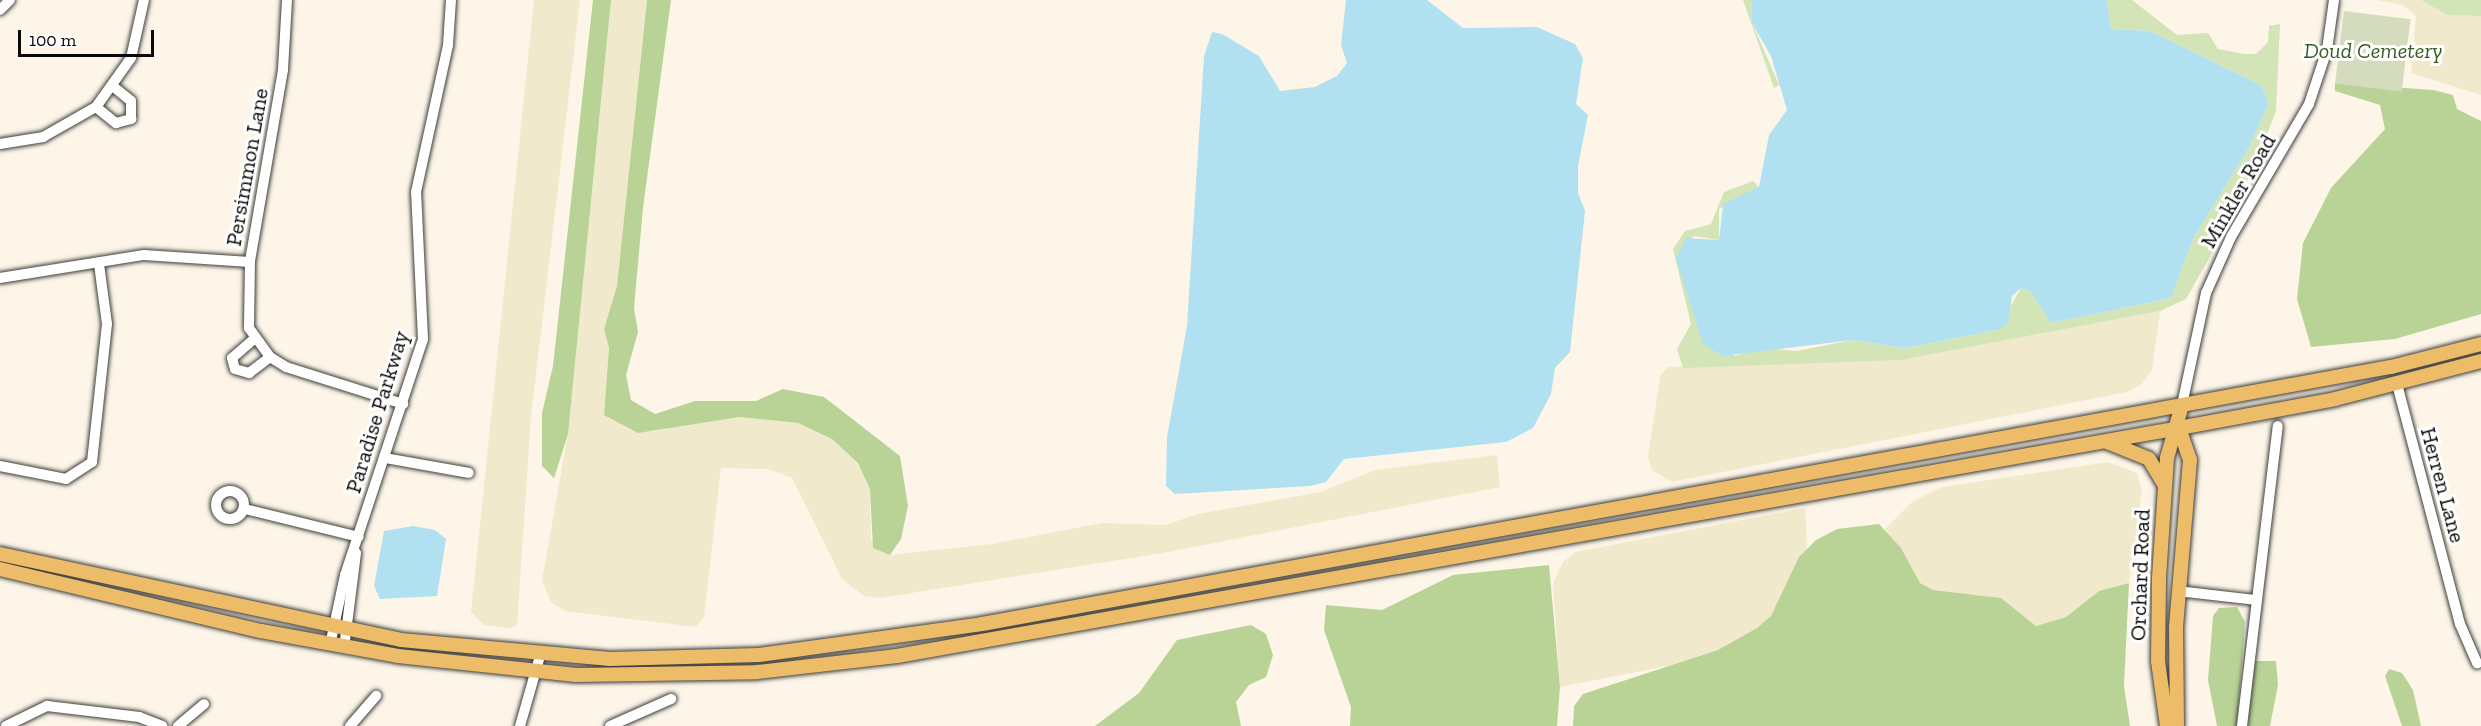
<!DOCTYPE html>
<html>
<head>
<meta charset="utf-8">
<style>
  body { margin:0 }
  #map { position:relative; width:2481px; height:726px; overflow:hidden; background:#fdf6e8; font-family:"Zilla Slab",serif }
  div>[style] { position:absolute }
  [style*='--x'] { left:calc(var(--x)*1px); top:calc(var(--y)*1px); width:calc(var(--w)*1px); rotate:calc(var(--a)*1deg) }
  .farmland>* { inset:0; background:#f0e9cb }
  .green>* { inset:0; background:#d3e4b6 }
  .forest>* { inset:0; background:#b9d396 }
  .cemetery>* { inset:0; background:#d5dcbd; transform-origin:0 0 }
  .water>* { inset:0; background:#b1e0f0 }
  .roads { filter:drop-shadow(0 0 2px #3d3d3d) drop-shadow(0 0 2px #3d3d3d) }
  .minor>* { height:10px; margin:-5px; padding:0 5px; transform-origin:5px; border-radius:5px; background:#fff }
  .minor>.ring { margin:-5px; padding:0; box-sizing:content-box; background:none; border:10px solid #fff; border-radius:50% }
  .major>* { height:14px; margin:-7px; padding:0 7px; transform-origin:7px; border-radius:7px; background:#edbc68 }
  span { translate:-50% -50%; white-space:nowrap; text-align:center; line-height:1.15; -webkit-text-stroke:6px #fff; paint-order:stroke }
  .park-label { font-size:22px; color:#345b21; font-style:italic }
  .street-label { font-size:22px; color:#0a0a0a }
  .scale { position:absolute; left:18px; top:30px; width:136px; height:27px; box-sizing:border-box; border:3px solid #0a0a0a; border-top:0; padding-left:8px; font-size:18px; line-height:21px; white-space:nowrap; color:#0a0a0a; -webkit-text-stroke:4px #fff; paint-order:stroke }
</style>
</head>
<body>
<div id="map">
  <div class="farmland">
    <i style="clip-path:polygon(534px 0,580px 0,531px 417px,517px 625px,511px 628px,484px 625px,471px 612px)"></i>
    <i style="clip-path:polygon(611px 0,647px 0,617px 286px,604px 329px,609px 348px,604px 415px,653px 432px,681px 423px,739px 417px,798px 423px,832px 439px,858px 463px,870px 489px,871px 540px,890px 555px,992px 544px,1102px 523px,1165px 525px,1198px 514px,1321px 492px,1375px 470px,1497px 455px,1500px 487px,1163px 553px,880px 598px,864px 596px,842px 579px,792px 478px,768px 469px,721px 468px,704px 617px,696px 627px,565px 611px,551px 602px,542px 580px,568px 434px)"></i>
    <i style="clip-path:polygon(2377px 0,2421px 0,2447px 15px,2481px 16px,2481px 95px,2411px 73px,2416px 16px,2403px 5px)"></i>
    <i style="clip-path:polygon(2160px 311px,2152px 370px,2142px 384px,2127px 392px,1672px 482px,1652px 470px,1648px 457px,1660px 376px,1668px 367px,1901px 360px)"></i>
    <i style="clip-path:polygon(2108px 462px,2137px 473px,2142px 491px,2129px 583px,2099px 591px,2066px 617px,2036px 626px,2001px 598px,1933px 590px,1920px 583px,1885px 529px,1912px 502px,1942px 487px)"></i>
    <i style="clip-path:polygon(1805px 508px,1807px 548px,1771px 616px,1757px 628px,1718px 650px,1672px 665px,1560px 687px,1553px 584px,1563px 562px,1575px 552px)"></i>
  </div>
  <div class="green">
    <i style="clip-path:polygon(1743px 0,1751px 0,1752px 23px,1779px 85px,1774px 88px)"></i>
    <i style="clip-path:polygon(2107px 0,2132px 0,2177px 35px,2208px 33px,2218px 49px,2244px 54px,2256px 54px,2268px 42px,2269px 26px,2280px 24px,2276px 111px,2237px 209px,2186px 299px,2160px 311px,1901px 360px,1683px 368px,1677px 349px,1691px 324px,1673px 249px,1685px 231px,1711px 224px,1724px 192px,1753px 181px,1759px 187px,1719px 209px,1719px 240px,1693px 236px,1682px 274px,1700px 333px,1735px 356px,1761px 348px,1797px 351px,1852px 340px,1905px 348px,1997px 330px,2021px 288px,2031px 292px,2051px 323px,2171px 298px,2193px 239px,2248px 149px,2269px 103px,2261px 85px,2150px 31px,2111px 29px)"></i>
    <i style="clip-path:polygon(2421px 0,2481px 0,2481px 16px,2447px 15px)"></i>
  </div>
  <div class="forest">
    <i style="clip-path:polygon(593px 0,611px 0,568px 434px,554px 478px,542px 466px,542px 413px,553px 366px)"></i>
    <i style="clip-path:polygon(647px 0,671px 0,643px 208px,634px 308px,638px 332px,626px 375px,631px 400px,655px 414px,695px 401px,756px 401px,783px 389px,824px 397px,900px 456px,908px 506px,901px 539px,890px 555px,873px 548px,870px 489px,858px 463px,832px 439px,798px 423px,739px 417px,638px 433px,604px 415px,609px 348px,604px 329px,617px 286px)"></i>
    <i style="clip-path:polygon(2335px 83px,2433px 90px,2453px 95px,2457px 109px,2481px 121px,2481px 314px,2395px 339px,2311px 347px,2297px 299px,2303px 243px,2331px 188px,2385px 129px,2380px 105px,2335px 91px)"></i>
    <i style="clip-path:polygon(1879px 524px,1901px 548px,1920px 583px,1933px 590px,2001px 598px,2036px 626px,2066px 617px,2099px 591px,2129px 583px,2124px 686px,2130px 726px,1573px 726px,1574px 706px,1583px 694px,1718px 650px,1757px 628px,1771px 616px,1799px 557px,1816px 540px,1837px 529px)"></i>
    <i style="clip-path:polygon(1549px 565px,1560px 687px,1557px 726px,1350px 726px,1351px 707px,1324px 630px,1326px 605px,1382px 610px,1453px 575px)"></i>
    <i style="clip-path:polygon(2237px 607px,2245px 622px,2237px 726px,2217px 726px,2208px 680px,2213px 616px,2219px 608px)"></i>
    <i style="clip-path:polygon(1251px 625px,1266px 634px,1273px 655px,1266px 677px,1249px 685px,1236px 702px,1241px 726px,1095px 726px,1139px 693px,1177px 640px)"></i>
    <i style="clip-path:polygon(2254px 661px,2276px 661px,2278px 685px,2270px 726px,2248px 726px)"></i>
    <i style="clip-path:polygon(2389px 669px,2402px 673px,2413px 690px,2421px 726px,2402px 726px,2385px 676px)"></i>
  </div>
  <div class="cemetery">
    <i style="left:2344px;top:11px;width:67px;height:73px;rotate:7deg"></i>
  </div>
  <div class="water">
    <i style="clip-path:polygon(1346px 0,1427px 0,1463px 28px,1537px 27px,1575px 44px,1583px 58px,1576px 104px,1588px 115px,1578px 166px,1578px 193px,1585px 211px,1570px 352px,1555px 368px,1551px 394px,1533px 428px,1506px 442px,1344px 459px,1326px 482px,1310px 486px,1175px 494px,1166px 486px,1167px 437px,1187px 326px,1204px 56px,1212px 32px,1222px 34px,1259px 56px,1280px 91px,1315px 87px,1337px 76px,1347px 63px,1341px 45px)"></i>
    <i style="clip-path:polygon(1751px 0,2107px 0,2111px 29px,2150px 31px,2261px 85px,2269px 103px,2248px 149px,2193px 239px,2171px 298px,2051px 323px,2031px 292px,2021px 288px,2012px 296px,2008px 323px,1997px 330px,1905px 348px,1852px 340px,1723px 356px,1703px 344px,1676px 259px,1686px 238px,1719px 240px,1723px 204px,1759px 187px,1769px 135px,1787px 110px,1771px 56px,1752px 23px)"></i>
    <i style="clip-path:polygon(413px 526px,435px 530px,446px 539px,437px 596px,380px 599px,374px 586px,384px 531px)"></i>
  </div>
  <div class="roads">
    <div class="minor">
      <i style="--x:287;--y:0;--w:70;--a:93.3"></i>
      <i style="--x:283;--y:70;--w:195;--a:99.8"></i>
      <i style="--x:250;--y:262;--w:66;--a:90.9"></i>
      <i style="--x:249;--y:328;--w:36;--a:54"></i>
      <i style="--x:270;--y:357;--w:19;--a:32"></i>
      <i style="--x:286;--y:367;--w:123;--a:17.5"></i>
      <i style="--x:0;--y:10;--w:14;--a:-45"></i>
      <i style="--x:96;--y:107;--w:26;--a:39"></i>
      <i style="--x:116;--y:123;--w:16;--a:-15"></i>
      <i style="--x:131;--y:119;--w:18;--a:-90"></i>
      <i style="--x:131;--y:101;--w:22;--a:-141"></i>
      <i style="--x:0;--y:144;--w:44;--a:-9.2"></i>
      <i style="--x:43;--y:137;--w:61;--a:-29.5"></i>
      <i style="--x:96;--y:107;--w:60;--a:-54.5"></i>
      <i style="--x:131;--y:58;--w:59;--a:-77.4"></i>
      <i style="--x:0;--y:278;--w:146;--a:-9.1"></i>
      <i style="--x:144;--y:255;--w:106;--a:3.8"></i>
      <i style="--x:254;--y:339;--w:29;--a:139"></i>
      <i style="--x:232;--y:358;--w:11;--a:75"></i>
      <i style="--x:235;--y:369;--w:15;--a:16"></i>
      <i style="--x:249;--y:373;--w:26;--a:-37"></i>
      <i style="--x:2397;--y:384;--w:248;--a:75.3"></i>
      <i style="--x:2460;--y:624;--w:43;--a:66.4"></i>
      <i style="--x:2182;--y:405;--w:115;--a:-77.9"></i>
      <i style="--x:2206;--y:293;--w:61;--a:-65.9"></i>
      <i style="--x:2231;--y:237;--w:154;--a:-59.6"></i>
      <i style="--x:2309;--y:104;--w:57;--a:-71.6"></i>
      <i style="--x:2327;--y:50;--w:50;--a:-82"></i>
      <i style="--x:385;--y:458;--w:85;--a:10.1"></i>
      <i style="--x:0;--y:466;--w:67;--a:11.1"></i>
      <i style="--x:66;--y:479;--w:31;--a:-33"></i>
      <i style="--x:92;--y:462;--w:139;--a:-83.8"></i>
      <i style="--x:107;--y:324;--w:61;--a:-97.6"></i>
      <i class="ring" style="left:216px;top:491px;width:18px;height:18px"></i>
      <i style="--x:245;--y:509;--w:117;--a:13.8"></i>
      <i style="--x:2178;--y:591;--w:79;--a:6.6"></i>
      <i style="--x:330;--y:645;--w:72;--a:-77.9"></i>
      <i style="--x:345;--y:575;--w:249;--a:-71.7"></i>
      <i style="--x:423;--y:339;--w:147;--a:-92.7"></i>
      <i style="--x:416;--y:192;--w:150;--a:-77.7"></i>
      <i style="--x:448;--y:45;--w:45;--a:-86.2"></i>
      <i style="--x:344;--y:648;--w:96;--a:-82.8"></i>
      <i style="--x:6;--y:726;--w:46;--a:-26"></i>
      <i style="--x:47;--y:706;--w:93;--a:6.8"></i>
      <i style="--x:139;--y:717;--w:25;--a:21"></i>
      <i style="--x:178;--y:726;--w:34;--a:-40"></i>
      <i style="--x:350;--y:726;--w:40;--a:-49"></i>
      <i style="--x:520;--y:726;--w:73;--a:-74.1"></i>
      <i style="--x:610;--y:726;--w:67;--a:-23.9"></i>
      <i style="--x:2242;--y:726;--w:302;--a:-83.2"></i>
    </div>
    <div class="major">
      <i style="--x:2107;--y:442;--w:45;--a:22"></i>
      <i style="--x:2149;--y:459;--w:31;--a:59"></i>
      <i style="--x:0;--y:554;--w:410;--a:12.1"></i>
      <i style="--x:401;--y:640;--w:210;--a:5.2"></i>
      <i style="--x:610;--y:659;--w:149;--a:-1.5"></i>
      <i style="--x:759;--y:655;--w:225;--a:-7.9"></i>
      <i style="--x:982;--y:624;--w:1432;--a:-10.34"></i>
      <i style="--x:2391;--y:367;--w:93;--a:-14.3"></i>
      <i style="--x:0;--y:569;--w:268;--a:13.4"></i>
      <i style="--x:261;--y:631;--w:139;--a:10.3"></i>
      <i style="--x:398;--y:656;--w:179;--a:6.1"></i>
      <i style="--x:576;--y:675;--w:181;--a:-0.9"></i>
      <i style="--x:757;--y:672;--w:141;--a:-6.5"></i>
      <i style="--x:897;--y:656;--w:1302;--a:-10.08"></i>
      <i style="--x:2179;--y:428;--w:159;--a:-10.5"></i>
      <i style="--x:2335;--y:399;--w:151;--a:-14.6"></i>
      <i style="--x:2167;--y:726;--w:66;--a:-97.9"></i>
      <i style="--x:2158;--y:661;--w:83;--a:-89.3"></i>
      <i style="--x:2159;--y:578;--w:120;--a:-86.2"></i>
      <i style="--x:2167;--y:458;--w:55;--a:-74.2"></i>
      <i style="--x:2177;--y:726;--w:99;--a:-90.6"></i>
      <i style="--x:2176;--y:627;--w:168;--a:-85.2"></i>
      <i style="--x:2190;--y:460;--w:34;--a:-109"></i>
    </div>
  </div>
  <div class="park-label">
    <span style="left:2373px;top:51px">Doud Cemetery</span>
  </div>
  <div class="street-label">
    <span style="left:247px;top:167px;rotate:-80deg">Persimmon Lane</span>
    <span style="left:2238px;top:191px;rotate:-60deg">Minkler Road</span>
    <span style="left:377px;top:412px;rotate:-73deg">Paradise Parkway</span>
    <span style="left:2443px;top:485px;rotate:75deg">Herren Lane</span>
    <span style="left:2140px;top:575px;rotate:-88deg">Orchard Road</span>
  </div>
  <div class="scale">100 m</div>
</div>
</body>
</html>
